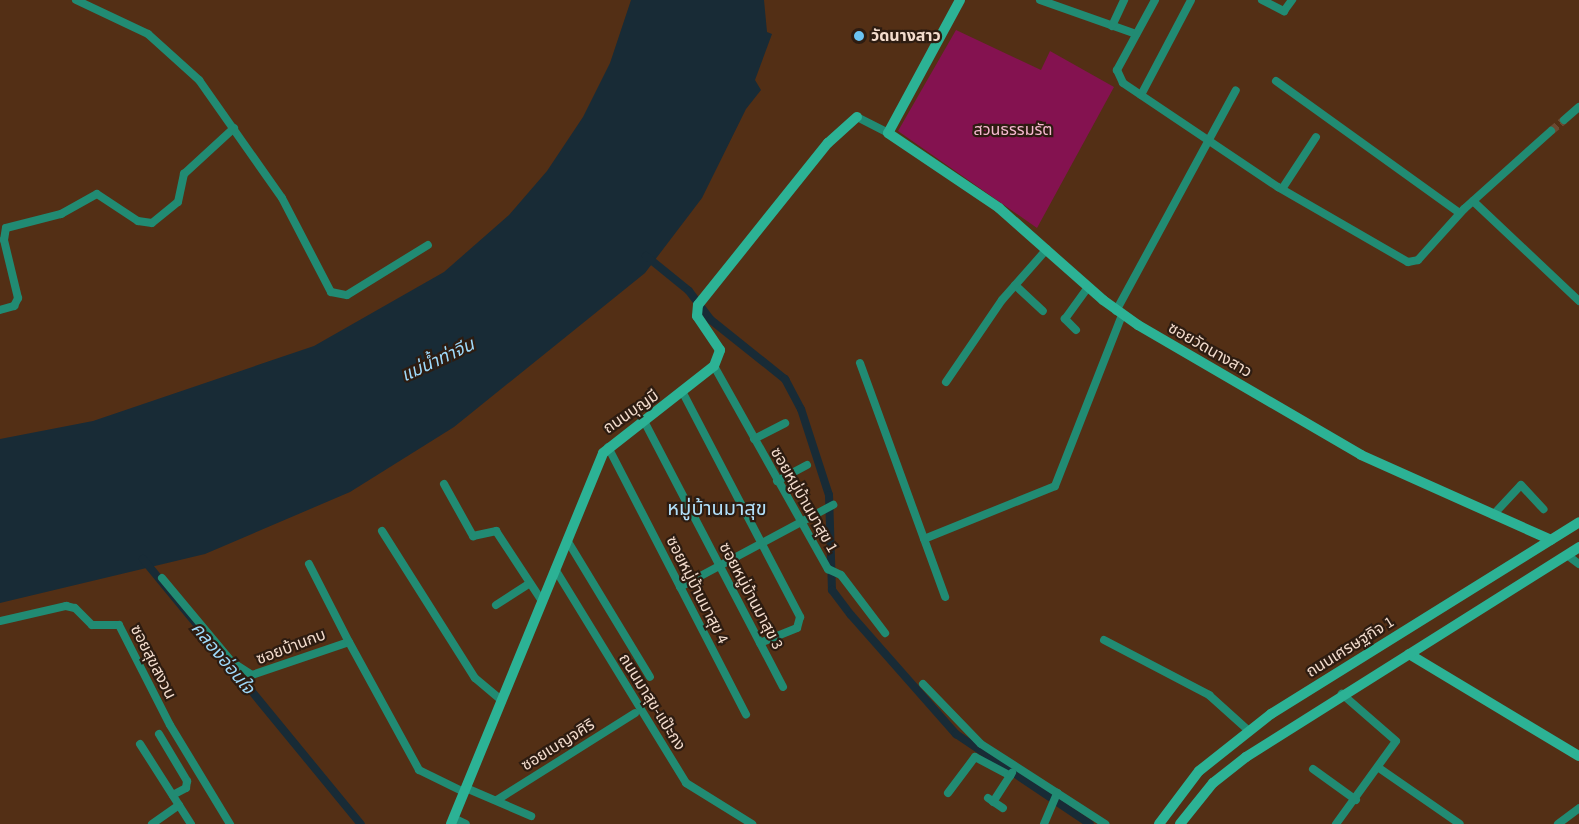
<!DOCTYPE html>
<html>
<head>
<meta charset="utf-8">
<style>
  body { margin:0 }
  #map { position:relative; width:1579px; height:824px; overflow:hidden; background:#532f15; font-family:"Source Sans 3","Noto Sans Thai",sans-serif }
  div>[style] { position:absolute }
  [style*='--x'] { left:calc(var(--x)*1px); top:calc(var(--y)*1px); width:calc(var(--w)*1px); rotate:calc(var(--a)*1deg) }
  .green>* { inset:0; background:#841250 }
  .water>* { inset:0; background:#182b36 }
  .canal>* { height:8px; margin:-4px; padding:0 4px; transform-origin:4px; border-radius:4px; background:#182b36 }
  .street-tunnel>* { height:8px; margin-top:-4px; transform-origin:0; background:repeating-linear-gradient(90deg,#6b4931 0 8px,transparent 0 12px) }
  .street>* { height:8px; margin:-4px; padding:0 4px; transform-origin:4px; border-radius:4px; background:#218b73 }
  .secondary>* { height:10px; margin:-5px; padding:0 5px; transform-origin:5px; border-radius:5px; background:#2cb295 }
  .dots>* { width:16px; height:16px; translate:-50% -50%; box-sizing:border-box; border:3px solid #2d1c11; border-radius:50% }
  span { translate:-50% -50%; white-space:nowrap; text-align:center; line-height:1.15; -webkit-text-stroke:4.5px #2d1c11; paint-order:stroke }
  .poi-label { font-size:16px; color:#f3dccd; font-weight:700 }
  .left { translate:0 -50%; text-align:left }
  .park-label { font-size:16px; color:#f6b9d0 }
  .street-label { font-size:16px; color:#f3dccd }
  .water-label { font-size:18px; color:#9ed9fa; font-style:italic }
  .quarter-label { font-size:20px; color:#b2e0fa }
</style>
</head>
<body>
<div id="map">
  <div class="green">
    <i style="clip-path:polygon(956px 30px,1041px 70px,1050px 51px,1114px 87px,1037px 228px,898px 131px)"></i>
  </div>
  <div class="water">
    <i style="clip-path:polygon(631px 0,764px 0,767px 32px,772px 34px,755px 80px,761px 90px,746px 109px,702px 198px,645px 273px,454px 427px,350px 492px,205px 554px,0 603px,0 439px,93px 421px,314px 346px,444px 272px,509px 215px,547px 171px,583px 117px,610px 63px)"></i>
  </div>
  <div class="canal">
    <i style="--x:646;--y:256;--w:55;--a:39.1"></i>
    <i style="--x:689;--y:291;--w:36;--a:53"></i>
    <i style="--x:711;--y:320;--w:95;--a:38.6"></i>
    <i style="--x:785;--y:379;--w:34;--a:62"></i>
    <i style="--x:801;--y:409;--w:90;--a:72"></i>
    <i style="--x:829;--y:495;--w:95;--a:88.2"></i>
    <i style="--x:832;--y:590;--w:31;--a:53"></i>
    <i style="--x:851;--y:615;--w:159;--a:48.6"></i>
    <i style="--x:956;--y:734;--w:161;--a:33.9"></i>
    <i style="--x:143;--y:559;--w:343;--a:50.6"></i>
  </div>
  <div class="street-tunnel">
    <i style="--x:1551;--y:131;--w:17;--a:-40"></i>
  </div>
  <div class="street">
    <i style="--x:76;--y:0;--w:80;--a:25.3"></i>
    <i style="--x:148;--y:34;--w:69;--a:42"></i>
    <i style="--x:199;--y:80;--w:144;--a:54.9"></i>
    <i style="--x:282;--y:198;--w:106;--a:62.5"></i>
    <i style="--x:331;--y:292;--w:16;--a:11"></i>
    <i style="--x:347;--y:295;--w:95;--a:-31.7"></i>
    <i style="--x:1040;--y:0;--w:102;--a:19.5"></i>
    <i style="--x:1155;--y:0;--w:80;--a:118.5"></i>
    <i style="--x:1117;--y:70;--w:14;--a:65"></i>
    <i style="--x:1123;--y:83;--w:187;--a:33.9"></i>
    <i style="--x:1278;--y:187;--w:150;--a:30"></i>
    <i style="--x:1408;--y:262;--w:10;--a:-11"></i>
    <i style="--x:1418;--y:260;--w:69;--a:-48"></i>
    <i style="--x:1464;--y:209;--w:117;--a:-41.9"></i>
    <i style="--x:1262;--y:0;--w:25;--a:27"></i>
    <i style="--x:1284;--y:11;--w:14;--a:-54"></i>
    <i style="--x:1112;--y:26;--w:29;--a:-65"></i>
    <i style="--x:1276;--y:81;--w:226;--a:35.7"></i>
    <i style="--x:1141;--y:95;--w:107;--a:-62.2"></i>
    <i style="--x:857;--y:117;--w:35;--a:27"></i>
    <i style="--x:1564;--y:120;--w:20;--a:-41"></i>
    <i style="--x:1282;--y:189;--w:62;--a:-56.8"></i>
    <i style="--x:1473;--y:201;--w:146;--a:43.3"></i>
    <i style="--x:1015;--y:285;--w:38;--a:43"></i>
    <i style="--x:0;--y:310;--w:15;--a:-16"></i>
    <i style="--x:14;--y:306;--w:9;--a:-63"></i>
    <i style="--x:18;--y:298;--w:60;--a:-103.6"></i>
    <i style="--x:4;--y:240;--w:12;--a:-81"></i>
    <i style="--x:6;--y:228;--w:57;--a:-14.3"></i>
    <i style="--x:61;--y:214;--w:41;--a:-29.1"></i>
    <i style="--x:97;--y:194;--w:49;--a:33.4"></i>
    <i style="--x:138;--y:221;--w:14;--a:8"></i>
    <i style="--x:152;--y:223;--w:33;--a:-39"></i>
    <i style="--x:178;--y:202;--w:29;--a:-78"></i>
    <i style="--x:184;--y:174;--w:68;--a:-42.6"></i>
    <i style="--x:1116;--y:311;--w:251;--a:-61.5"></i>
    <i style="--x:1076;--y:330;--w:16;--a:-135"></i>
    <i style="--x:1065;--y:319;--w:39;--a:-54"></i>
    <i style="--x:860;--y:363;--w:249;--a:70"></i>
    <i style="--x:714;--y:366;--w:233;--a:60.7"></i>
    <i style="--x:828;--y:569;--w:14;--a:25"></i>
    <i style="--x:841;--y:575;--w:73;--a:52.8"></i>
    <i style="--x:946;--y:382;--w:99;--a:-55.7"></i>
    <i style="--x:1002;--y:300;--w:68;--a:-48.6"></i>
    <i style="--x:683;--y:393;--w:253;--a:62.4"></i>
    <i style="--x:800;--y:617;--w:11;--a:105"></i>
    <i style="--x:797;--y:628;--w:40;--a:158"></i>
    <i style="--x:644;--y:421;--w:300;--a:62.4"></i>
    <i style="--x:754;--y:439;--w:35;--a:-27"></i>
    <i style="--x:608;--y:447;--w:301;--a:62.7"></i>
    <i style="--x:777;--y:481;--w:34;--a:-28"></i>
    <i style="--x:444;--y:484;--w:60;--a:60.9"></i>
    <i style="--x:473;--y:536;--w:24;--a:-12"></i>
    <i style="--x:496;--y:531;--w:84;--a:56.7"></i>
    <i style="--x:1493;--y:515;--w:41;--a:-47"></i>
    <i style="--x:1521;--y:485;--w:33;--a:47"></i>
    <i style="--x:382;--y:531;--w:174;--a:57.7"></i>
    <i style="--x:475;--y:678;--w:34;--a:40"></i>
    <i style="--x:924;--y:539;--w:141;--a:-22"></i>
    <i style="--x:1055;--y:486;--w:184;--a:-68.6"></i>
    <i style="--x:567;--y:540;--w:160;--a:58.8"></i>
    <i style="--x:1567;--y:555;--w:15;--a:37"></i>
    <i style="--x:309;--y:564;--w:88;--a:62.9"></i>
    <i style="--x:555;--y:569;--w:251;--a:58.5"></i>
    <i style="--x:686;--y:783;--w:78;--a:31.8"></i>
    <i style="--x:162;--y:578;--w:109;--a:50.2"></i>
    <i style="--x:232;--y:662;--w:24;--a:33"></i>
    <i style="--x:252;--y:675;--w:102;--a:-18.8"></i>
    <i style="--x:349;--y:642;--w:146;--a:61.3"></i>
    <i style="--x:419;--y:770;--w:50;--a:26.1"></i>
    <i style="--x:680;--y:587;--w:174;--a:-28.2"></i>
    <i style="--x:496;--y:605;--w:40;--a:-32.9"></i>
    <i style="--x:0;--y:621;--w:68;--a:-12.8"></i>
    <i style="--x:66;--y:606;--w:9;--a:13"></i>
    <i style="--x:75;--y:608;--w:24;--a:45"></i>
    <i style="--x:92;--y:625;--w:27;--a:0"></i>
    <i style="--x:119;--y:625;--w:112;--a:63"></i>
    <i style="--x:170;--y:725;--w:116;--a:58.8"></i>
    <i style="--x:1104;--y:640;--w:119;--a:27.6"></i>
    <i style="--x:1209;--y:695;--w:54;--a:42"></i>
    <i style="--x:923;--y:684;--w:83;--a:46"></i>
    <i style="--x:981;--y:744;--w:148;--a:32.8"></i>
    <i style="--x:159;--y:734;--w:55;--a:59.2"></i>
    <i style="--x:187;--y:781;--w:7;--a:98"></i>
    <i style="--x:186;--y:788;--w:15;--a:152"></i>
    <i style="--x:140;--y:744;--w:95;--a:57.5"></i>
    <i style="--x:1379;--y:768;--w:98;--a:34.7"></i>
    <i style="--x:1313;--y:769;--w:53;--a:35.8"></i>
    <i style="--x:466;--y:788;--w:71;--a:23.3"></i>
    <i style="--x:948;--y:793;--w:45;--a:-53.1"></i>
    <i style="--x:975;--y:757;--w:40;--a:28"></i>
    <i style="--x:988;--y:798;--w:18;--a:34"></i>
    <i style="--x:497;--y:800;--w:163;--a:-32.2"></i>
    <i style="--x:993;--y:802;--w:35;--a:-57"></i>
    <i style="--x:453;--y:818;--w:14;--a:25"></i>
    <i style="--x:152;--y:824;--w:33;--a:-35"></i>
    <i style="--x:1044;--y:824;--w:34;--a:-67"></i>
    <i style="--x:1336;--y:824;--w:102;--a:-54.1"></i>
    <i style="--x:1396;--y:741;--w:72;--a:-139"></i>
    <i style="--x:1558;--y:824;--w:26;--a:-37"></i>
  </div>
  <div class="secondary">
    <i style="--x:960;--y:0;--w:151;--a:118.4"></i>
    <i style="--x:888;--y:133;--w:134;--a:34"></i>
    <i style="--x:999;--y:208;--w:139;--a:41.5"></i>
    <i style="--x:1103;--y:300;--w:43;--a:35.5"></i>
    <i style="--x:1138;--y:325;--w:258;--a:30.2"></i>
    <i style="--x:1361;--y:455;--w:208;--a:24.1"></i>
    <i style="--x:1409;--y:654;--w:198;--a:31"></i>
    <i style="--x:451;--y:824;--w:401;--a:-67.7"></i>
    <i style="--x:603;--y:453;--w:141;--a:-38.1"></i>
    <i style="--x:714;--y:366;--w:17;--a:-69"></i>
    <i style="--x:720;--y:350;--w:41;--a:-124.1"></i>
    <i style="--x:697;--y:316;--w:11;--a:-85"></i>
    <i style="--x:698;--y:305;--w:208;--a:-51.3"></i>
    <i style="--x:828;--y:143;--w:39;--a:-42"></i>
    <i style="--x:1159;--y:824;--w:66;--a:-53"></i>
    <i style="--x:1199;--y:771;--w:92;--a:-38.4"></i>
    <i style="--x:1271;--y:714;--w:363;--a:-31.9"></i>
    <i style="--x:1180;--y:824;--w:53;--a:-51.2"></i>
    <i style="--x:1213;--y:783;--w:42;--a:-38.2"></i>
    <i style="--x:1246;--y:757;--w:394;--a:-32.2"></i>
  </div>
  <div class="dots">
    <i style="left:859px;top:36px;background:#6bc3f2"></i>
  </div>
  <div class="poi-label">
    <span class="left" style="left:871px;top:36px">วัดนางสาว</span>
  </div>
  <div class="park-label">
    <span style="left:1013px;top:130px">สวนธรรมรัต</span>
  </div>
  <div class="street-label">
    <span style="left:1210px;top:350px;rotate:30deg">ซอยวัดนางสาว</span>
    <span style="left:631px;top:412px;rotate:-35deg">ถนนบุญมี</span>
    <span style="left:804px;top:500px;rotate:60deg">ซอยหมู่บ้านมาสุข 1</span>
    <span style="left:697px;top:590px;rotate:63deg">ซอยหมู่บ้านมาสุข 4</span>
    <span style="left:751px;top:596px;rotate:62deg">ซอยหมู่บ้านมาสุข 3</span>
    <span style="left:291px;top:647px;rotate:-21deg">ซอยบ้านกบ</span>
    <span style="left:1350px;top:647px;rotate:-32deg">ถนนเศรษฐกิจ 1</span>
    <span style="left:153px;top:662px;rotate:63deg">ซอยสุขสงวน</span>
    <span style="left:652px;top:702px;rotate:58deg">ถนนมาสุข-แป๊ะกง</span>
    <span style="left:558px;top:745px;rotate:-32deg">ซอยเบญจศิริ</span>
  </div>
  <div class="water-label">
    <span style="left:438px;top:361px;rotate:-25deg">แม่น้ำท่าจีน</span>
    <span style="left:222px;top:659px;rotate:50deg">คลองอ่อนใจ</span>
  </div>
  <div class="quarter-label">
    <span style="left:717px;top:509px">หมู่บ้านมาสุข</span>
  </div>
</div>
</body>
</html>
